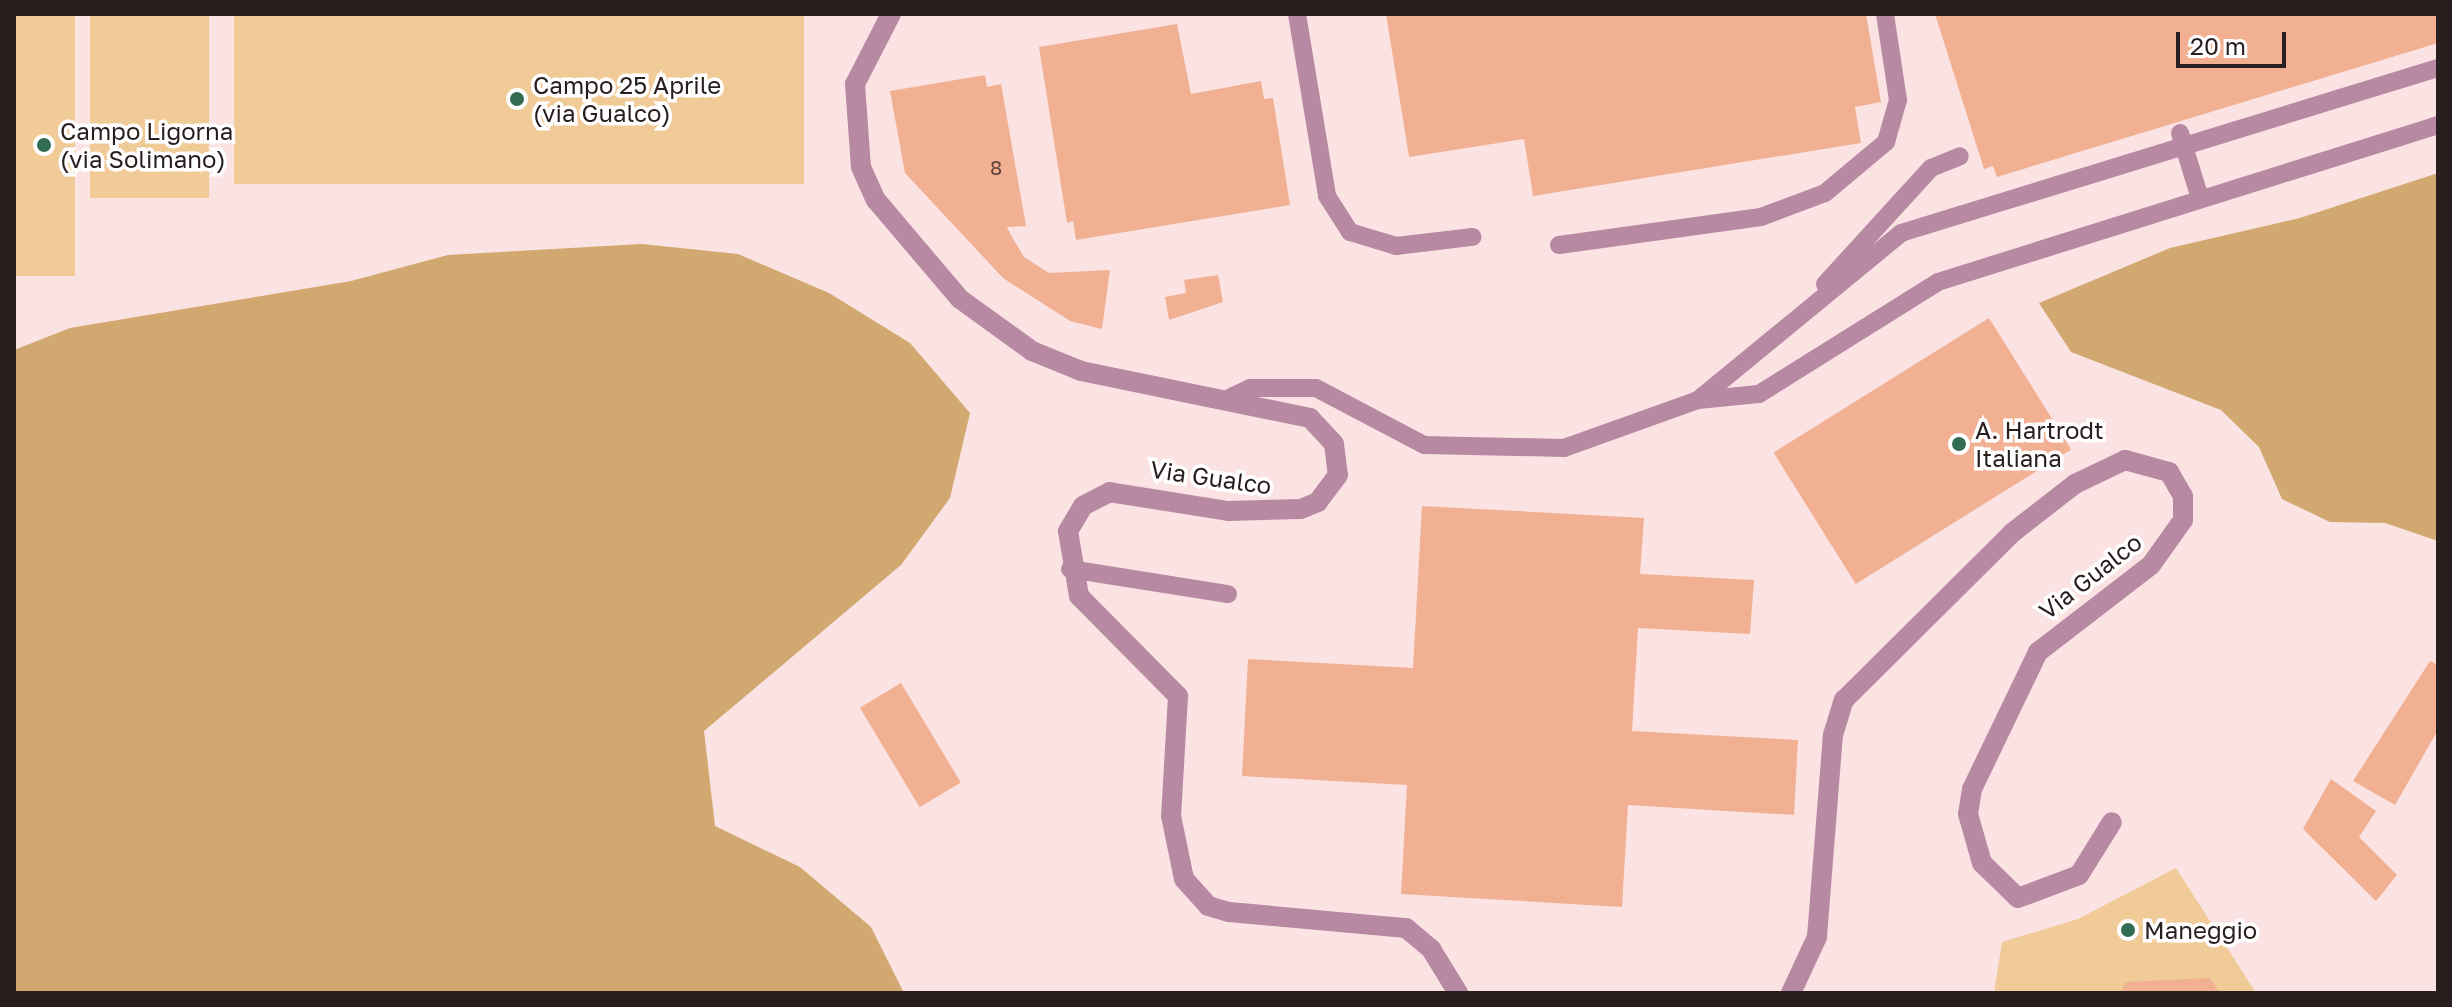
<!DOCTYPE html>
<html>
<head>
<meta charset="utf-8">
<style>
  body { margin:0 }
  #map { position:relative; width:2452px; height:1007px; overflow:hidden; background:#fbe3e3; font-family:"Golos Text",sans-serif }
  div>[style] { position:absolute }
  [style*='--x'] { left:calc(var(--x)*1px); top:calc(var(--y)*1px); width:calc(var(--w)*1px); rotate:calc(var(--a)*1deg) }
  .green>* { inset:0; background:#f0cb98; transform-origin:0 0 }
  .forest>* { inset:0; background:#d1a86f }
  .building>* { inset:0; background:#f2b092; transform-origin:0 0 }
  .service>* { height:18px; margin:-9px; padding:0 9px; transform-origin:9px; border-radius:9px; background:#b889a2 }
  .minor>* { height:20px; margin:-10px; padding:0 10px; transform-origin:10px; border-radius:10px; background:#b889a2 }
  .dots>* { width:22px; height:22px; translate:-50% -50%; box-sizing:border-box; border:4px solid #fff; border-radius:50% }
  span { translate:-50% -50%; white-space:nowrap; text-align:center; line-height:1.15; -webkit-text-stroke:7px #fff; paint-order:stroke }
  .number-label { font-size:20px; color:#5a423b }
  .number-label span { -webkit-text-stroke-width:0 }
  .poi-label { font-size:24px; color:#281e1e }
  .left { translate:0 -50%; text-align:left }
  .street-label { font-size:24px; color:#281e1e }
  .frame { position:absolute; inset:0; border:16px solid #281e1e; pointer-events:none }
  .scale { position:absolute; left:2176px; top:32px; width:110px; height:36px; box-sizing:border-box; border:4px solid #281e1e; border-top:0; padding-left:10px; font-size:24px; line-height:28px; white-space:nowrap; color:#281e1e; -webkit-text-stroke:6px #fff; paint-order:stroke }
</style>
</head>
<body>
<div id="map">
  <div class="green">
    <i style="left:14px;top:14px;width:61px;height:262px"></i>
    <i style="left:90px;top:14px;width:119px;height:184px"></i>
    <i style="left:234px;top:14px;width:570px;height:170px"></i>
    <i style="clip-path:polygon(2176px 868px,2256px 993px,1994px 993px,2002px 942px,2078px 919px)"></i>
  </div>
  <div class="forest">
    <i style="clip-path:polygon(2438px 173px,2438px 541px,2385px 523px,2330px 522px,2282px 499px,2259px 447px,2221px 410px,2071px 352px,2039px 303px,2170px 248px,2300px 218px)"></i>
    <i style="clip-path:polygon(642px 244px,738px 254px,829px 293px,910px 343px,970px 413px,950px 498px,901px 565px,704px 731px,715px 826px,800px 867px,871px 927px,904px 993px,14px 993px,14px 350px,70px 328px,351px 281px,448px 255px)"></i>
  </div>
  <div class="building">
    <i style="clip-path:polygon(1386px 14px,1866px 14px,1881px 102px,1855px 107px,1861px 143px,1533px 196px,1524px 139px,1409px 157px)"></i>
    <i style="clip-path:polygon(1935px 14px,2438px 14px,2438px 43px,1997px 177px,1993px 166px,1984px 169px)"></i>
    <i style="clip-path:polygon(1177px 24px,1191px 94px,1261px 81px,1264px 99px,1273px 98px,1290px 205px,1076px 240px,1073px 221px,1067px 223px,1039px 47px)"></i>
    <i style="clip-path:polygon(985px 75px,987px 87px,1001px 84px,1026px 226px,1007px 227px,1012px 237px,1024px 257px,1049px 273px,1110px 270px,1102px 329px,1070px 321px,1003px 278px,905px 173px,890px 91px)"></i>
    <i style="clip-path:polygon(1218px 275px,1223px 302px,1169px 320px,1165px 297px,1186px 293px,1184px 280px)"></i>
    <i style="left:1989px;top:318px;width:155px;height:254px;rotate:58deg"></i>
    <i style="clip-path:polygon(1422px 506px,1644px 518px,1640px 574px,1754px 580px,1750px 634px,1638px 628px,1632px 731px,1798px 740px,1794px 815px,1628px 805px,1622px 907px,1401px 894px,1407px 785px,1242px 776px,1248px 659px,1413px 668px)"></i>
    <i style="clip-path:polygon(2430px 661px,2438px 665px,2438px 730px,2395px 805px,2353px 781px)"></i>
    <i style="left:901px;top:683px;width:116px;height:48px;rotate:59deg"></i>
    <i style="clip-path:polygon(2331px 779px,2376px 811px,2359px 837px,2397px 875px,2376px 901px,2303px 829px)"></i>
    <i style="clip-path:polygon(2210px 978px,2220px 993px,2120px 993px,2126px 982px)"></i>
  </div>
  <div class="service">
    <i style="--x:1297;--y:14;--w:184;--a:80.6"></i>
    <i style="--x:1327;--y:196;--w:43;--a:57.4"></i>
    <i style="--x:1350;--y:232;--w:48;--a:16.9"></i>
    <i style="--x:1396;--y:246;--w:77;--a:-6.8"></i>
    <i style="--x:2180;--y:133;--w:65;--a:73"></i>
    <i style="--x:1559;--y:245;--w:204;--a:-7.9"></i>
    <i style="--x:1761;--y:217;--w:68;--a:-20.6"></i>
    <i style="--x:1825;--y:193;--w:80;--a:-39.9"></i>
    <i style="--x:1886;--y:142;--w:44;--a:-74.1"></i>
    <i style="--x:1898;--y:100;--w:87;--a:-98.6"></i>
    <i style="--x:1825;--y:284;--w:157;--a:-47.6"></i>
    <i style="--x:1931;--y:168;--w:31;--a:-22"></i>
    <i style="--x:1231;--y:397;--w:21;--a:-25"></i>
    <i style="--x:1250;--y:388;--w:66;--a:0"></i>
    <i style="--x:1316;--y:388;--w:122;--a:27.8"></i>
    <i style="--x:1424;--y:445;--w:140;--a:1.2"></i>
    <i style="--x:1564;--y:448;--w:142;--a:-19.7"></i>
    <i style="--x:1698;--y:400;--w:61;--a:-5.6"></i>
    <i style="--x:1759;--y:394;--w:211;--a:-32"></i>
    <i style="--x:1938;--y:282;--w:524;--a:-17.43"></i>
    <i style="--x:1698;--y:400;--w:263;--a:-39.4"></i>
    <i style="--x:1901;--y:233;--w:562;--a:-17.08"></i>
    <i style="--x:1070;--y:569;--w:160;--a:9"></i>
  </div>
  <div class="minor">
    <i style="--x:891;--y:14;--w:79;--a:117.2"></i>
    <i style="--x:855;--y:84;--w:83;--a:85.9"></i>
    <i style="--x:861;--y:167;--w:36;--a:66"></i>
    <i style="--x:876;--y:200;--w:130;--a:49.7"></i>
    <i style="--x:960;--y:299;--w:89;--a:35.8"></i>
    <i style="--x:1032;--y:351;--w:53;--a:22.2"></i>
    <i style="--x:1081;--y:371;--w:234;--a:11.6"></i>
    <i style="--x:1310;--y:418;--w:35;--a:47"></i>
    <i style="--x:1334;--y:444;--w:31;--a:83"></i>
    <i style="--x:1338;--y:475;--w:34;--a:127"></i>
    <i style="--x:1318;--y:502;--w:18;--a:158"></i>
    <i style="--x:1301;--y:509;--w:73;--a:178.4"></i>
    <i style="--x:1228;--y:511;--w:120;--a:-170.9"></i>
    <i style="--x:1110;--y:492;--w:30;--a:153"></i>
    <i style="--x:1083;--y:506;--w:29;--a:121"></i>
    <i style="--x:1068;--y:531;--w:66;--a:80.4"></i>
    <i style="--x:1079;--y:596;--w:141;--a:45.3"></i>
    <i style="--x:1178;--y:696;--w:120;--a:93.3"></i>
    <i style="--x:1171;--y:816;--w:64;--a:78.3"></i>
    <i style="--x:1184;--y:879;--w:36;--a:48"></i>
    <i style="--x:1208;--y:906;--w:22;--a:16"></i>
    <i style="--x:1229;--y:912;--w:178;--a:5.2"></i>
    <i style="--x:1406;--y:928;--w:33;--a:40"></i>
    <i style="--x:1431;--y:949;--w:52;--a:58.5"></i>
    <i style="--x:1791;--y:993;--w:62;--a:-65.1"></i>
    <i style="--x:1817;--y:937;--w:203;--a:-85.5"></i>
    <i style="--x:1833;--y:735;--w:37;--a:-73"></i>
    <i style="--x:1844;--y:700;--w:237;--a:-44.8"></i>
    <i style="--x:2012;--y:533;--w:80;--a:-37.9"></i>
    <i style="--x:2075;--y:484;--w:55;--a:-25.6"></i>
    <i style="--x:2125;--y:460;--w:46;--a:15.3"></i>
    <i style="--x:2169;--y:472;--w:28;--a:60"></i>
    <i style="--x:2183;--y:496;--w:24;--a:90"></i>
    <i style="--x:2183;--y:520;--w:55;--a:125.4"></i>
    <i style="--x:2151;--y:565;--w:143;--a:142.4"></i>
    <i style="--x:2038;--y:652;--w:152;--a:115.7"></i>
    <i style="--x:1972;--y:789;--w:25;--a:99"></i>
    <i style="--x:1968;--y:814;--w:51;--a:74.1"></i>
    <i style="--x:1982;--y:863;--w:50;--a:44.2"></i>
    <i style="--x:2018;--y:898;--w:65;--a:-20.7"></i>
    <i style="--x:2079;--y:875;--w:62;--a:-58.1"></i>
  </div>
  <div class="dots">
    <i style="left:517px;top:99px;background:#336c55"></i>
    <i style="left:44px;top:145px;background:#336c55"></i>
    <i style="left:1959px;top:444px;background:#336c55"></i>
    <i style="left:2128px;top:930px;background:#336c55"></i>
  </div>
  <div class="number-label">
    <span style="left:996px;top:167px">8</span>
  </div>
  <div class="poi-label">
    <span class="left" style="left:533px;top:99px">Campo 25 Aprile<br>(via Gualco)</span>
    <span class="left" style="left:60px;top:145px">Campo Ligorna<br>(via Solimano)</span>
    <span class="left" style="left:1975px;top:444px">A. Hartrodt<br>Italiana</span>
    <span class="left" style="left:2144px;top:930px">Maneggio</span>
  </div>
  <div class="street-label">
    <span style="left:1211px;top:477px;rotate:8deg">Via Gualco</span>
    <span style="left:2090px;top:576px;rotate:-38deg">Via Gualco</span>
  </div>
  <div class="frame"></div>
  <div class="scale">20 m</div>
</div>
</body>
</html>
